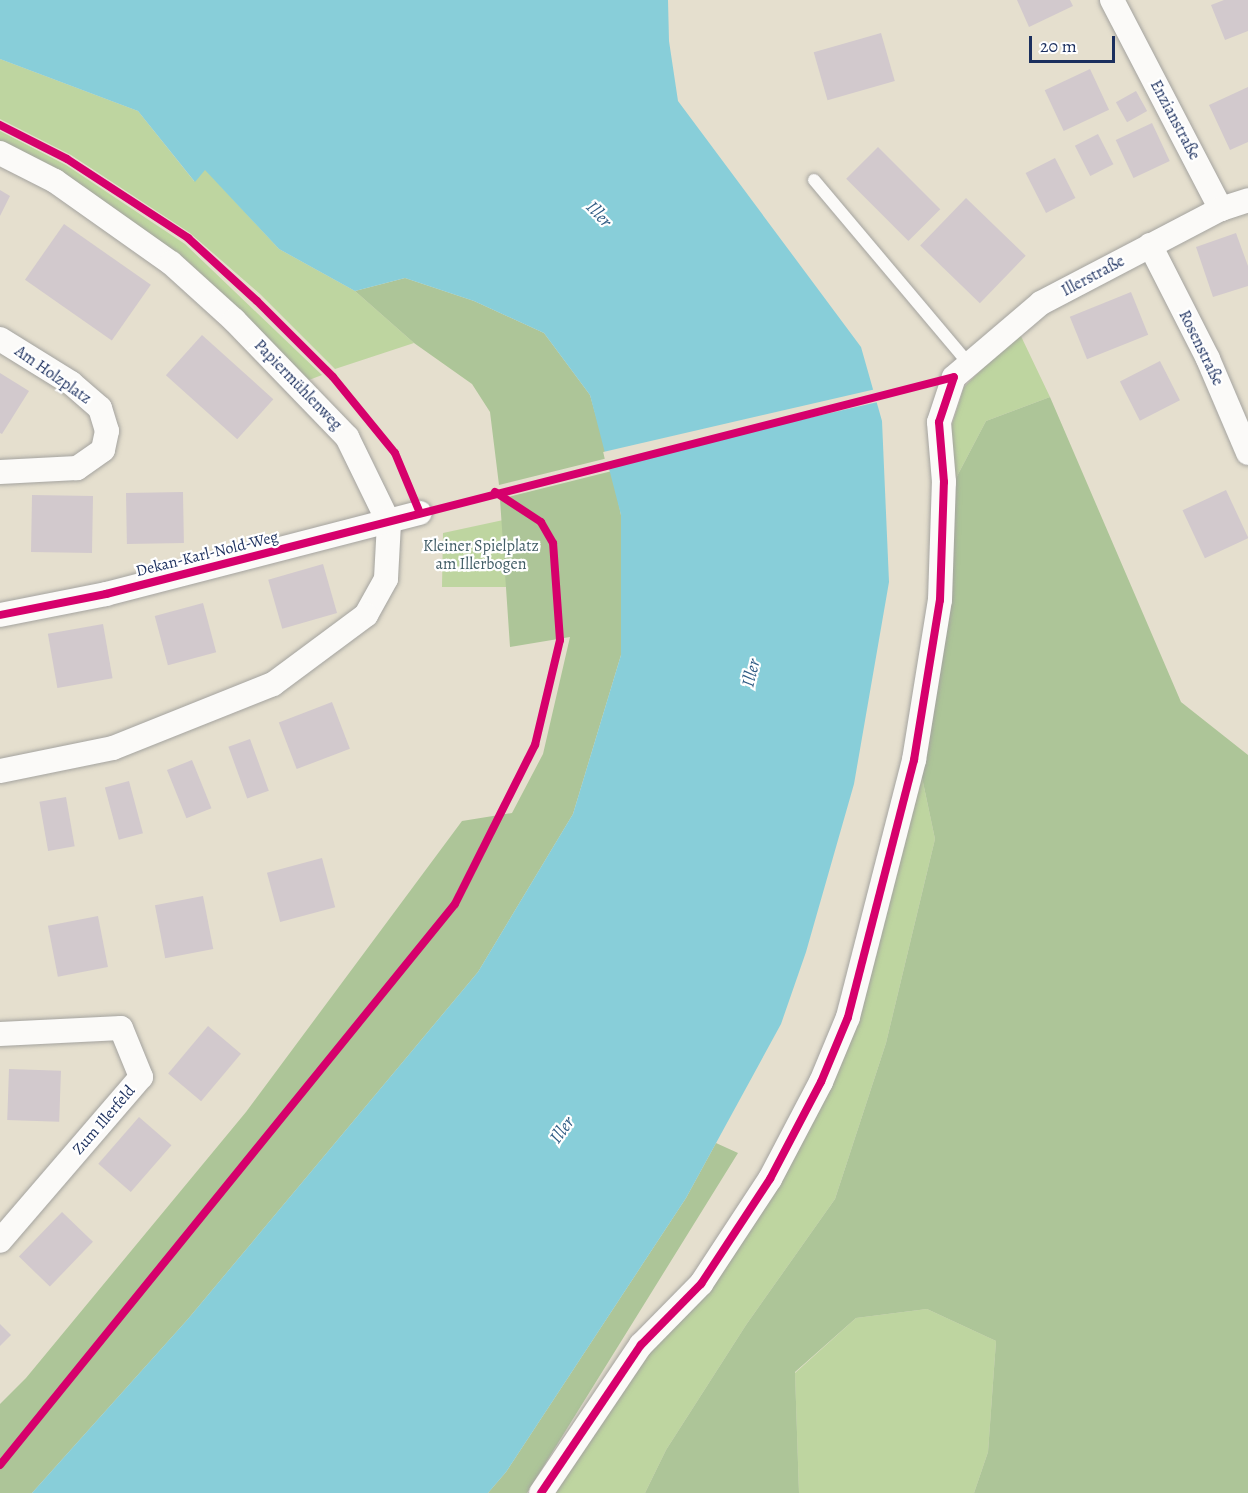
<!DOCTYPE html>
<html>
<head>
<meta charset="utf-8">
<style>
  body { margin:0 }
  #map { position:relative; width:1248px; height:1493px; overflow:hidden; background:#e5dfce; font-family:Alegreya,serif }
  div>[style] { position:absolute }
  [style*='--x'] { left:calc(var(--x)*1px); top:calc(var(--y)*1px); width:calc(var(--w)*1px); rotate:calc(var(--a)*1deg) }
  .green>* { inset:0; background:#bed5a0 }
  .forest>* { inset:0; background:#adc598 }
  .water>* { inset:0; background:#88ced9 }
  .pier>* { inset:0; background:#e5dfce; transform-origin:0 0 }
  .building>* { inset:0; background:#d2c9cd; transform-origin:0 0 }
  .roads { filter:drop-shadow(0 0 2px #a4a39f) drop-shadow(0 0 2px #a4a39f) }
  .lane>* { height:12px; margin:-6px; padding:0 6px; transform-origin:6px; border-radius:6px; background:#fbfaf8 }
  .street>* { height:24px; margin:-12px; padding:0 12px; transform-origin:12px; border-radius:12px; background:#fbfaf8 }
  .cycleway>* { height:8px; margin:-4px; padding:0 4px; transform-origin:4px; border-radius:4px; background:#d6006c }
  span { translate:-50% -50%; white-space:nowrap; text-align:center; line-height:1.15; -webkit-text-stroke:4.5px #fff; paint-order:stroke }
  .street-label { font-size:16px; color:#1b2f5e }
  .park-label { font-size:16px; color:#435e67 }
  .water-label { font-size:18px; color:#305c84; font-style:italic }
  .scale { position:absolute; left:1029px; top:36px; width:86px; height:27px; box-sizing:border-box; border:3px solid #1b2f5e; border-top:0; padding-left:8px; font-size:18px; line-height:21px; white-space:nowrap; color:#1b2f5e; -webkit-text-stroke:4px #fff; paint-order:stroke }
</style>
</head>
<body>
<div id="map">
  <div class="green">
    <i style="clip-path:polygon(0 59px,138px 111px,194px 181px,205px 169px,279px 249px,355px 291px,414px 343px,335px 369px,260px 294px,190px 233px,71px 155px,0 119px)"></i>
    <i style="clip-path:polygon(0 131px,66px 165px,185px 244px,322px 375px,309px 380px,0 147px)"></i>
    <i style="clip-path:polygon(1019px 332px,1050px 397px,986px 421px,954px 482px,949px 434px,964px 387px)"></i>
    <i style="clip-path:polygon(508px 519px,515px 587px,442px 587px,443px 533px)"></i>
    <i style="clip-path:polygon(920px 768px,935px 839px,886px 1043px,835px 1199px,746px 1325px,666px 1450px,645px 1493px,548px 1493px,825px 1085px)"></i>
    <i style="clip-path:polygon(927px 1309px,996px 1341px,988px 1452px,974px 1493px,799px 1493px,795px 1373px,856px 1318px)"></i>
  </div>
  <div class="forest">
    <i style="clip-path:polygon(405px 278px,474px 301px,544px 333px,590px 395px,608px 458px,499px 485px,490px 412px,472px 384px,414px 343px,355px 291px)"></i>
    <i style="clip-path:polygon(1050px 397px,1181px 702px,1248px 755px,1248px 1493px,974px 1493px,988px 1452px,996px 1341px,927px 1309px,856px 1318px,795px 1372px,799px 1493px,645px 1493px,666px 1450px,746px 1325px,835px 1199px,886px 1043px,935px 839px,920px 768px,954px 482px,986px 421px)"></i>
    <i style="clip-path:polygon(612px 471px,621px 515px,621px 655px,573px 814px,478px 972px,188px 1319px,32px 1493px,0 1493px,0 1404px,26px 1378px,246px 1112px,462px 821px,512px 813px,543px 754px,570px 637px,510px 647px,500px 499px)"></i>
    <i style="clip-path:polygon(716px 1143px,738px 1153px,527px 1493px,488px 1493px,506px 1472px,686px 1198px)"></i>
  </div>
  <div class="water">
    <i style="clip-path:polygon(0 0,668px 0,669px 41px,678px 101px,861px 347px,882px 421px,889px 582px,854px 784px,806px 952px,781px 1024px,686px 1198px,506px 1472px,488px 1493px,32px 1493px,188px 1319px,478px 972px,573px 814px,621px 655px,621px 515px,590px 395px,544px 333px,474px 301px,405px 278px,355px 291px,279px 249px,205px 170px,195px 182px,138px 111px,0 59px)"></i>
  </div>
  <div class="pier">
    <i style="left:876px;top:389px;width:13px;height:280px;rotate:77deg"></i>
  </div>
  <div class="building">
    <i style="clip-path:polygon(1017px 0,1070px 0,1073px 6px,1029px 27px)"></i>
    <i style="clip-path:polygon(1224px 0,1248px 0,1248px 31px,1225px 40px,1211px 5px)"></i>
    <i style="left:881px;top:33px;width:50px;height:70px;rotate:74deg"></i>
    <i style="left:1090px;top:69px;width:45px;height:50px;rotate:65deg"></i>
    <i style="clip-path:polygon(1248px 87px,1248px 142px,1230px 150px,1209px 105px)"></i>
    <i style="left:1136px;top:91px;width:23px;height:23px;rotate:61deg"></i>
    <i style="left:1152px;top:123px;width:42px;height:40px;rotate:65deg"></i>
    <i style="left:1098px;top:134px;width:34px;height:26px;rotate:63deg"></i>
    <i style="left:878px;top:147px;width:88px;height:45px;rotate:45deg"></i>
    <i style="left:1055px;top:158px;width:45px;height:33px;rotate:63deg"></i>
    <i style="clip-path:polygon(0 190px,10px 196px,0 216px)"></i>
    <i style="left:966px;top:198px;width:83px;height:66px;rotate:44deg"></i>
    <i style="left:64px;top:224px;width:106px;height:68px;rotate:35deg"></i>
    <i style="clip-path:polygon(1236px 233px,1248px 266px,1248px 286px,1213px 297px,1196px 247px)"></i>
    <i style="left:1131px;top:292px;width:46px;height:66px;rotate:68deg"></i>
    <i style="left:202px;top:335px;width:96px;height:54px;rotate:42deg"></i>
    <i style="left:1160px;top:361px;width:44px;height:45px;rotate:63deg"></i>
    <i style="clip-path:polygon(0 373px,29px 391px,2px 434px,0 433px)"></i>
    <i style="left:1226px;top:490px;width:53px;height:48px;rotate:65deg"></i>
    <i style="left:183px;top:492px;width:51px;height:57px;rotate:89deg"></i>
    <i style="left:93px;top:496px;width:57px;height:61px;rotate:91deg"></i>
    <i style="left:323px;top:564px;width:51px;height:57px;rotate:74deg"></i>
    <i style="left:203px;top:603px;width:51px;height:50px;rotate:75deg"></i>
    <i style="left:103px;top:624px;width:55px;height:56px;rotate:80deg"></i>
    <i style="left:332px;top:702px;width:50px;height:57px;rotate:69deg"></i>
    <i style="left:250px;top:739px;width:55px;height:23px;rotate:70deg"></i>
    <i style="left:192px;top:760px;width:52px;height:27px;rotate:68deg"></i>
    <i style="left:129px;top:781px;width:54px;height:25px;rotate:75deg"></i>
    <i style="left:66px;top:797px;width:50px;height:27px;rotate:80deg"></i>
    <i style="left:322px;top:858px;width:51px;height:57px;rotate:75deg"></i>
    <i style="left:203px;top:896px;width:54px;height:49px;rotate:79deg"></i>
    <i style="left:98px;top:916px;width:52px;height:51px;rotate:79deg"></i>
    <i style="left:208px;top:1026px;width:43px;height:62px;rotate:40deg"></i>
    <i style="left:9px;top:1069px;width:52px;height:51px;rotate:2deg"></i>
    <i style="left:139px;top:1117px;width:43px;height:62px;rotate:41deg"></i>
    <i style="left:62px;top:1212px;width:43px;height:62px;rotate:44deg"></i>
    <i style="clip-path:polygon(0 1324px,11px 1335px,0 1346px)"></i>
  </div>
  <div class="roads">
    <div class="lane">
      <i style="--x:814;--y:180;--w:239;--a:49.9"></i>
    </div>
    <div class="street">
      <i style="--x:1112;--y:0;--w:236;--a:62.5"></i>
      <i style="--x:0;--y:153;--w:62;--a:27"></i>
      <i style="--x:55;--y:181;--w:142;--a:35.3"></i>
      <i style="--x:171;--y:263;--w:85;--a:42.1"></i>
      <i style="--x:234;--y:320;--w:163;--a:46"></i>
      <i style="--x:347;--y:437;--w:96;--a:64"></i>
      <i style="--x:389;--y:523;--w:56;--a:93.1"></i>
      <i style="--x:386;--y:579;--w:41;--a:119.1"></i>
      <i style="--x:366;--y:615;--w:116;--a:143.4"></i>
      <i style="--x:273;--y:684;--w:172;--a:158.2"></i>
      <i style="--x:113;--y:748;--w:115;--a:168.5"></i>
      <i style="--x:1150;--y:245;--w:128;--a:63"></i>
      <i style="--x:1208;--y:359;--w:102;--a:66.9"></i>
      <i style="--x:0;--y:339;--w:84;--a:31.8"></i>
      <i style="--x:71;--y:383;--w:38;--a:41"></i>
      <i style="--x:100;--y:408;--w:24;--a:73"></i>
      <i style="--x:107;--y:431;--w:19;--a:102"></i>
      <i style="--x:103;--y:450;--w:32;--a:145"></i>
      <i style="--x:77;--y:468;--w:77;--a:177"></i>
      <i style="--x:0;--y:615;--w:108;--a:-11.2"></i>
      <i style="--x:106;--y:594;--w:324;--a:-14.5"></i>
      <i style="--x:0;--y:1034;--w:121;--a:-2.8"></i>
      <i style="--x:121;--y:1028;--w:53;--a:67.8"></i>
      <i style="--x:141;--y:1077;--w:216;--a:130.7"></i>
      <i style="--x:541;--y:1493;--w:179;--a:-56"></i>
      <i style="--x:641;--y:1345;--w:86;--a:-45.5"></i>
      <i style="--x:701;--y:1284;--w:126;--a:-56.7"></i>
      <i style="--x:770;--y:1179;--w:110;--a:-62.3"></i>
      <i style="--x:821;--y:1082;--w:70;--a:-67.4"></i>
      <i style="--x:848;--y:1017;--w:265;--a:-75.6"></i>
      <i style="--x:914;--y:760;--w:162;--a:-80.8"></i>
      <i style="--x:940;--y:600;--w:118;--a:-88.1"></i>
      <i style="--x:944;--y:482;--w:60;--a:-94.8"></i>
      <i style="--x:939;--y:422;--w:47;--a:-71.6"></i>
      <i style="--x:954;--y:377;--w:114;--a:-40.4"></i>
      <i style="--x:1041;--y:303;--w:203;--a:-27.6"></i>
      <i style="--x:1221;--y:209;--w:28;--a:-18"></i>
    </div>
  </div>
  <div class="cycleway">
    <i style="--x:0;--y:125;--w:75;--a:26.9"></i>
    <i style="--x:67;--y:159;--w:145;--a:33.1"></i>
    <i style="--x:188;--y:238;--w:93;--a:42.4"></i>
    <i style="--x:257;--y:301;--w:107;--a:45"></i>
    <i style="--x:333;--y:377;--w:98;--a:50.8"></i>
    <i style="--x:395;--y:453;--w:65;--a:67.4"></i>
    <i style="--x:0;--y:615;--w:108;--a:-11.2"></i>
    <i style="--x:106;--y:594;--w:875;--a:-14.35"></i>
    <i style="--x:0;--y:1465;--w:722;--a:-50.96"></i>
    <i style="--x:455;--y:904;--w:178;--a:-63.3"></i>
    <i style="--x:535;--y:745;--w:108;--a:-76.6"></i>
    <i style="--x:560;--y:640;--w:97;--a:-94.1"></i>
    <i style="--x:553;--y:543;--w:24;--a:-120"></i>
    <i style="--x:541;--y:522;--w:55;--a:-146.9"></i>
    <i style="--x:541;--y:1493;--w:179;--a:-56"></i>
    <i style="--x:641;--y:1345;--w:86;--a:-45.5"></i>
    <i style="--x:701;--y:1284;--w:126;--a:-56.7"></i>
    <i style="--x:770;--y:1179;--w:110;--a:-62.3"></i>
    <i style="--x:821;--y:1082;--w:70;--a:-67.4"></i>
    <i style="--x:848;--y:1017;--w:265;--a:-75.6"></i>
    <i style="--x:914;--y:760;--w:162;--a:-80.8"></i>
    <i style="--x:940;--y:600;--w:118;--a:-88.1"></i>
    <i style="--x:944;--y:482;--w:60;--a:-94.8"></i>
    <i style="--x:939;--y:422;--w:47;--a:-71.6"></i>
  </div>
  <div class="street-label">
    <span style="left:1175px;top:120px;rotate:62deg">Enzianstraße</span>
    <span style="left:1093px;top:276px;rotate:-28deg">Illerstraße</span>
    <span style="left:1201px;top:348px;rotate:64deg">Rosenstraße</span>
    <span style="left:53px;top:375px;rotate:35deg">Am Holzplatz</span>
    <span style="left:298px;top:385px;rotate:46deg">Papiermühlenweg</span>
    <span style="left:207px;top:554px;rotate:-14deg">Dekan-Karl-Nold-Weg</span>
    <span style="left:104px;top:1120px;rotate:-49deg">Zum Illerfeld</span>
  </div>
  <div class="park-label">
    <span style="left:481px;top:555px">Kleiner Spielplatz<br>am Illerbogen</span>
  </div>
  <div class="water-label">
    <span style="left:599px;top:214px;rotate:47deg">Iller</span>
    <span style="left:751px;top:673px;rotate:-76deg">Iller</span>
    <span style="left:562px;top:1130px;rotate:-54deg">Iller</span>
  </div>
  <div class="scale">20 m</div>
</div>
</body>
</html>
